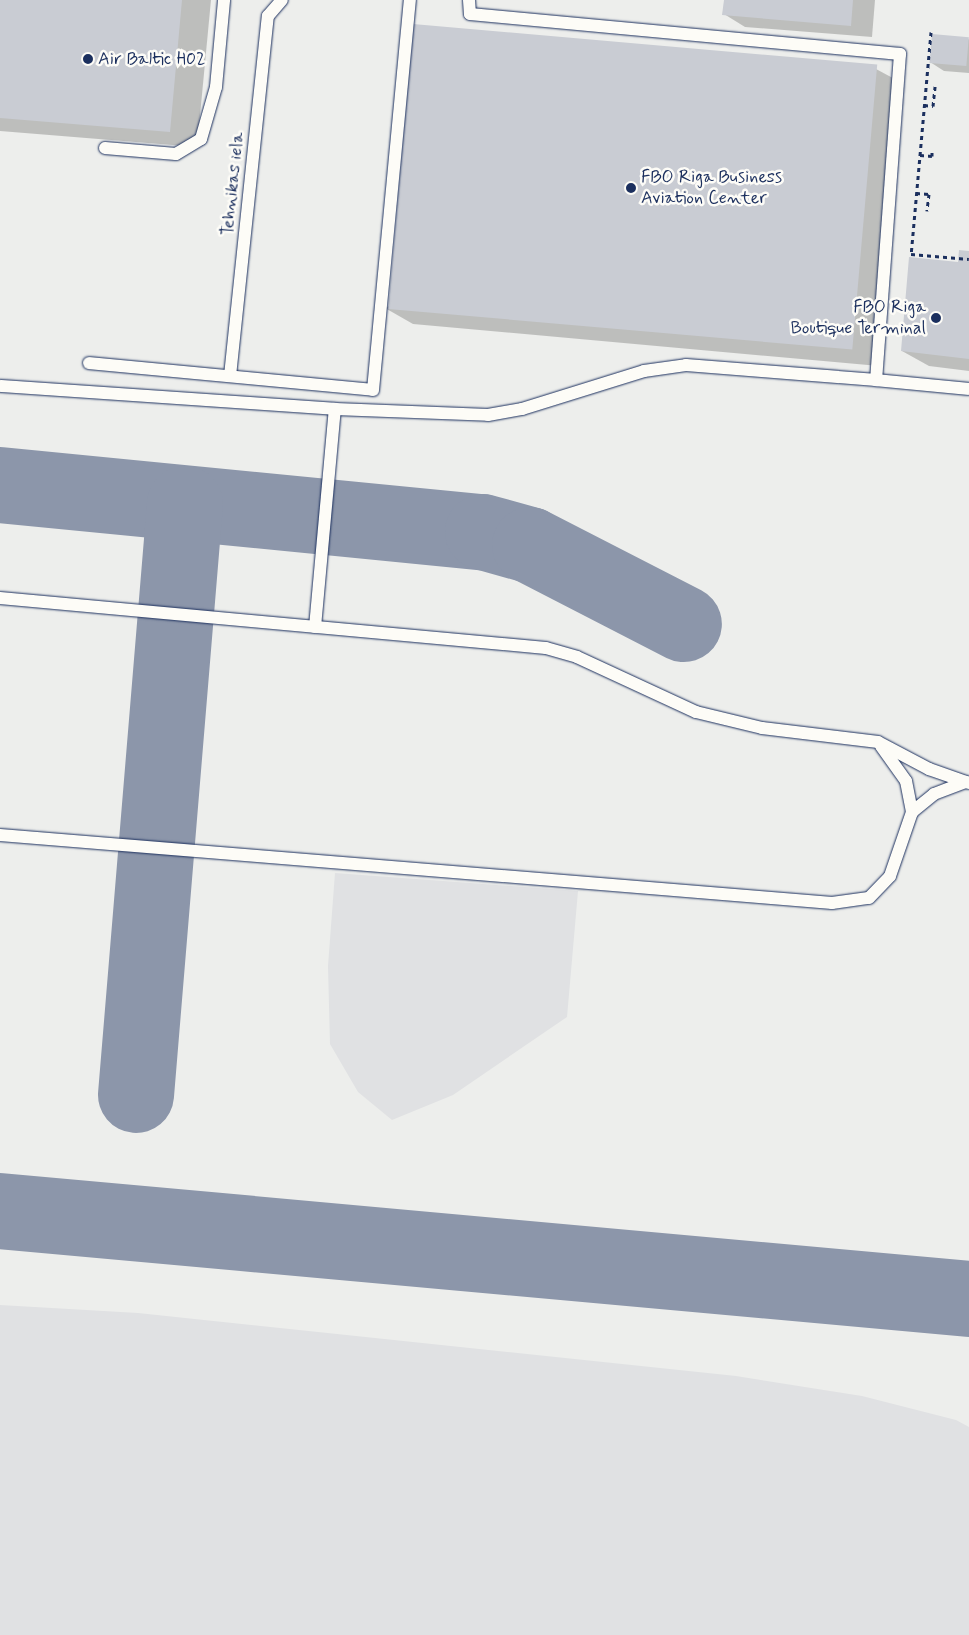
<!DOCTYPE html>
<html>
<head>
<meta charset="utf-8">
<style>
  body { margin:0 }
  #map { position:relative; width:969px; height:1635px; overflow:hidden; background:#fdfcf7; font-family:Mynerve,sans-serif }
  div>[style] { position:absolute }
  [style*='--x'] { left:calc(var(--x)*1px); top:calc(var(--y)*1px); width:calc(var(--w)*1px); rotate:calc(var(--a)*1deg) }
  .built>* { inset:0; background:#edeeec; transform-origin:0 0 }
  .green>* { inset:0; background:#e0e1e3 }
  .shadow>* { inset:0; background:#0003 }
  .taxiway>* { height:76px; margin:-38px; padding:0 38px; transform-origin:38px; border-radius:38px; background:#8c96aa }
  .building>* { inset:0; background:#c9ccd3; transform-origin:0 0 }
  .path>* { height:3px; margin-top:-1.5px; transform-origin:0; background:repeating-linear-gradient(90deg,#1b2f5e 0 4px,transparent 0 8px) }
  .roads { filter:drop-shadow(0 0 1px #1b2f5e) drop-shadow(0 0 1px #1b2f5e) }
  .service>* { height:12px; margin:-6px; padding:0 6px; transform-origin:6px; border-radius:6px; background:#fdfcf7 }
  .dots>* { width:14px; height:14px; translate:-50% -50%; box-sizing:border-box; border:2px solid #fdfcf7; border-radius:50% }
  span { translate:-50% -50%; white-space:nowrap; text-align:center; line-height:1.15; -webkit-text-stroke:5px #fdfcf7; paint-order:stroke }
  .poi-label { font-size:18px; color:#1b2f5e }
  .left { translate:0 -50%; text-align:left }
  .right { translate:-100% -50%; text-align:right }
  .street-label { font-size:18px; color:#1b2f5e }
</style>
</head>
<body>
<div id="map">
  <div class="built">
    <i style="left:0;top:0;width:969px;height:1635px"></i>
  </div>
  <div class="green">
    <i style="clip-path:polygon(335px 873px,578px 891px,567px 1017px,453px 1095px,392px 1120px,358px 1092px,330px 1044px,328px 966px)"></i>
    <i style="clip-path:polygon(0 1305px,138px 1313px,736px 1376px,862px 1396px,956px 1420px,969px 1427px,969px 1635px,0 1635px)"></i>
  </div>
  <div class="shadow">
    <i style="clip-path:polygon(0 0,211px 0,197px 147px,0 131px)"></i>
    <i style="clip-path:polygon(725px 0,875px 0,872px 37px,745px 27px,724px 14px)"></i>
    <i style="clip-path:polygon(969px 39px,969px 73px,944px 71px,930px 62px)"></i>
    <i style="clip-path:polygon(876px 69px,904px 84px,879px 366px,413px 324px,385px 308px)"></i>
    <i style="clip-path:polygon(969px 252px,969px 371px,929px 366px,902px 351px)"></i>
  </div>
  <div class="taxiway">
    <i style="--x:0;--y:485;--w:485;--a:5.6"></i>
    <i style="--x:483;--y:532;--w:49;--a:15.5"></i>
    <i style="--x:530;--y:545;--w:173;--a:27.2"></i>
    <i style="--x:136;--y:1095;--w:593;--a:-85.26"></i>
    <i style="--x:0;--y:1211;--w:973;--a:5.19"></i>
  </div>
  <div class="building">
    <i style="clip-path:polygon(0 0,182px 0,170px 132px,0 118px)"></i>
    <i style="clip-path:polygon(724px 0,853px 0,851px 26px,722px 15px)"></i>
    <i style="left:413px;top:24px;width:466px;height:286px;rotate:5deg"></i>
    <i style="left:932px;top:34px;width:37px;height:29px;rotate:5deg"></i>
    <i style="clip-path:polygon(959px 250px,969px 251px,969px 359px,901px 351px,909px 257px,958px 262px)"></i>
  </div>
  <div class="path">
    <i style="--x:931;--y:32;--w:223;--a:95.1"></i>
    <i style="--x:911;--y:254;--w:58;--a:4.9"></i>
    <i style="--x:924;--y:105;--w:9;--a:6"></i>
    <i style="--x:933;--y:106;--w:20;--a:-84"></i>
    <i style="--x:920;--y:155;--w:12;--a:5"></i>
    <i style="--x:932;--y:156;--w:5;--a:-90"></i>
    <i style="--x:916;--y:193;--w:13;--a:4"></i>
    <i style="--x:929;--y:194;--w:17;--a:97"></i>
  </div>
  <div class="roads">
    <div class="service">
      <i style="--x:469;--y:0;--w:14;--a:86"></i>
      <i style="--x:470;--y:14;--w:432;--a:5.3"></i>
      <i style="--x:900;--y:54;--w:327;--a:94.2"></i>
      <i style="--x:876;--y:380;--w:93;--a:5.5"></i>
      <i style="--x:105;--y:148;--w:71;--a:4.8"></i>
      <i style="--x:176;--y:154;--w:29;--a:-31"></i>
      <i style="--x:201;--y:139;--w:54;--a:-73.9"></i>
      <i style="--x:216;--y:87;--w:87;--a:-84.7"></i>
      <i style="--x:89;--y:363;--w:285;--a:5.4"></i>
      <i style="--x:373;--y:390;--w:392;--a:-84.6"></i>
      <i style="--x:230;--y:376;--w:362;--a:-84"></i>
      <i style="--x:268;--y:16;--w:21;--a:-49"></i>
      <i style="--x:0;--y:386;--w:336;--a:3.9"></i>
      <i style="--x:0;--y:598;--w:548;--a:5.23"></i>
      <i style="--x:546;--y:648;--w:32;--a:16"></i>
      <i style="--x:577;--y:657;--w:131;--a:24.8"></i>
      <i style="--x:696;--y:712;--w:68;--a:13.6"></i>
      <i style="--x:762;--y:728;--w:117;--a:6.9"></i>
      <i style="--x:878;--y:742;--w:58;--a:27.9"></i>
      <i style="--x:929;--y:769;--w:42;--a:19.3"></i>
      <i style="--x:315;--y:627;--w:219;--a:-84.8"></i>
      <i style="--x:335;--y:409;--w:153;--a:2.2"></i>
      <i style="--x:488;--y:415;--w:35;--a:-10"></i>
      <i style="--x:522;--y:409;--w:128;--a:-17.3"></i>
      <i style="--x:644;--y:371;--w:42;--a:-8.1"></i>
      <i style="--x:686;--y:365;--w:191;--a:4.5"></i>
      <i style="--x:881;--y:746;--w:43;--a:54.5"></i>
      <i style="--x:906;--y:781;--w:32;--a:79"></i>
      <i style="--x:0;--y:835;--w:835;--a:4.67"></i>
      <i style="--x:832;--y:903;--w:37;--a:-8"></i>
      <i style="--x:869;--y:898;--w:30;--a:-46"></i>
      <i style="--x:890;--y:876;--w:68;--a:-71"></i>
      <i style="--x:912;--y:812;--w:28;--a:-39"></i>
      <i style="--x:934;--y:794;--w:34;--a:-21"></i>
    </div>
  </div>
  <div class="dots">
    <i style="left:88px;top:59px;background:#1b2f5e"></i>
    <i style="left:631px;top:188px;background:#1b2f5e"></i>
    <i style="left:936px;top:318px;background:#1b2f5e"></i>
  </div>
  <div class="poi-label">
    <span class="left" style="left:98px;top:59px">Air Baltic H02</span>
    <span class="left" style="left:641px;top:188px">FBO Riga Business<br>Aviation Center</span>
    <span class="right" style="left:926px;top:318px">FBO Riga<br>Boutique Terminal</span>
  </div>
  <div class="street-label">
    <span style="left:233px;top:184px;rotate:-84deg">Tehnikas iela</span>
  </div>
</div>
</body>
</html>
